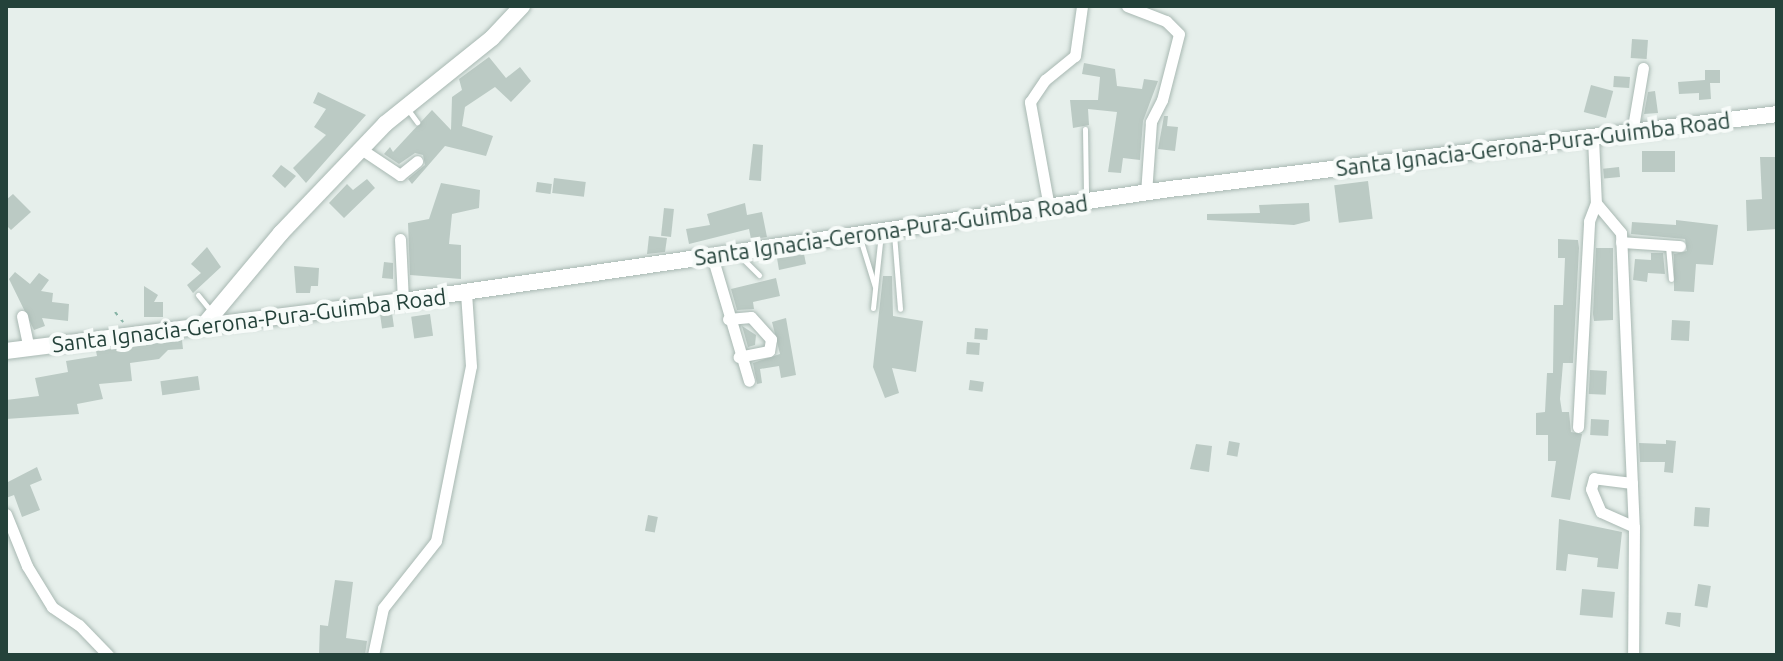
<!DOCTYPE html>
<html>
<head>
<meta charset="utf-8">
<style>
  body { margin:0 }
  #map { position:relative; width:1783px; height:661px; overflow:hidden; background:#e6efeb; font-family:Ubuntu,sans-serif }
  div>[style] { position:absolute }
  [style*='--x'] { left:calc(var(--x)*1px); top:calc(var(--y)*1px); width:calc(var(--w)*1px); rotate:calc(var(--a)*1deg) }
  .building>* { inset:0; background:#bbcac4; transform-origin:0 0 }
  .path>* { height:2px; margin-top:-1px; transform-origin:0; background:repeating-linear-gradient(90deg,#86b3a5 0 4px,transparent 0 10px) }
  .roads { filter:drop-shadow(0 0 2px #a8b8b2) drop-shadow(0 0 2px #a8b8b2) }
  .lane>* { height:5px; margin:-2.5px; padding:0 2.5px; transform-origin:2.5px; border-radius:2.5px; background:#fff }
  .street>* { height:11px; margin:-5.5px; padding:0 5.5px; transform-origin:5.5px; border-radius:5.5px; background:#fff }
  .secondary>* { height:16px; margin:-8px; padding:0 8px; transform-origin:8px; border-radius:8px; background:#fff }
  span { translate:-50% -50%; white-space:nowrap; text-align:center; line-height:1.15; -webkit-text-stroke:8px #f7fbf9; paint-order:stroke }
  .street-label { font-size:22px; color:#24423a }
  .frame { position:absolute; inset:0; border:8px solid #24423a; pointer-events:none }
</style>
</head>
<body>
<div id="map">
  <div class="building">
    <i style="left:1632px;top:39px;width:16px;height:19px;rotate:4deg"></i>
    <i style="clip-path:polygon(489px 57px,506px 78px,520px 67px,531px 81px,511px 102px,495px 87px,465px 107px,462px 126px,493px 136px,486px 156px,445px 146px,412px 184px,408px 179px,425px 165px,423px 155px,415px 153px,399px 164px,384px 154px,390px 147px,393px 152px,432px 110px,451px 130px,452px 97px,462px 90px,459px 79px)"></i>
    <i style="clip-path:polygon(1084px 63px,1115px 69px,1117px 86px,1142px 89px,1144px 79px,1158px 81px,1143px 121px,1140px 160px,1123px 158px,1121px 173px,1108px 172px,1117px 112px,1088px 109px,1089px 125px,1073px 128px,1070px 100px,1098px 100px,1100px 77px,1082px 74px)"></i>
    <i style="clip-path:polygon(1705px 70px,1720px 70px,1720px 83px,1710px 83px,1711px 99px,1699px 100px,1699px 93px,1679px 94px,1678px 82px,1705px 80px)"></i>
    <i style="left:1614px;top:76px;width:16px;height:11px;rotate:4deg"></i>
    <i style="left:1591px;top:85px;width:23px;height:28px;rotate:15deg"></i>
    <i style="clip-path:polygon(1655px 91px,1658px 113px,1644px 114px,1648px 92px)"></i>
    <i style="clip-path:polygon(318px 92px,366px 115px,306px 183px,293px 168px,326px 135px,314px 127px,326px 109px,313px 103px)"></i>
    <i style="clip-path:polygon(1164px 116px,1168px 116px,1167px 126px,1178px 127px,1175px 151px,1158px 149px)"></i>
    <i style="clip-path:polygon(753px 144px,763px 145px,761px 181px,749px 180px)"></i>
    <i style="left:1675px;top:151px;width:21px;height:33px;rotate:90deg"></i>
    <i style="clip-path:polygon(1760px 157px,1775px 157px,1777px 229px,1747px 231px,1746px 200px,1762px 199px)"></i>
    <i style="clip-path:polygon(281px 165px,296px 176px,285px 188px,272px 176px)"></i>
    <i style="left:1619px;top:167px;width:10px;height:16px;rotate:84deg"></i>
    <i style="left:554px;top:178px;width:32px;height:15px;rotate:7deg"></i>
    <i style="clip-path:polygon(367px 179px,375px 188px,344px 218px,329px 203px,347px 184px,353px 190px)"></i>
    <i style="left:1368px;top:181px;width:38px;height:34px;rotate:83deg"></i>
    <i style="left:537px;top:182px;width:15px;height:10px;rotate:8deg"></i>
    <i style="clip-path:polygon(441px 183px,480px 190px,479px 208px,452px 214px,449px 244px,461px 245px,461px 279px,410px 275px,408px 223px,429px 219px)"></i>
    <i style="clip-path:polygon(13px 194px,31px 212px,11px 230px,6px 225px,6px 200px)"></i>
    <i style="clip-path:polygon(745px 203px,747px 215px,762px 212px,767px 237px,751px 239px,749px 229px,689px 244px,686px 229px,710px 225px,707px 214px)"></i>
    <i style="clip-path:polygon(1309px 203px,1310px 221px,1294px 225px,1207px 220px,1207px 214px,1260px 213px,1259px 205px)"></i>
    <i style="left:664px;top:208px;width:10px;height:28px;rotate:6deg"></i>
    <i style="clip-path:polygon(1676px 220px,1718px 225px,1713px 265px,1696px 264px,1694px 292px,1674px 291px,1674px 254px,1687px 251px,1685px 239px,1631px 234px,1632px 222px,1676px 225px)"></i>
    <i style="clip-path:polygon(649px 236px,667px 238px,665px 252px,647px 254px)"></i>
    <i style="clip-path:polygon(1558px 239px,1578px 240px,1579px 248px,1573px 363px,1563px 363px,1560px 399px,1562px 412px,1569px 412px,1571px 432px,1582px 434px,1570px 500px,1551px 497px,1556px 461px,1548px 461px,1548px 435px,1536px 435px,1536px 413px,1545px 412px,1547px 373px,1553px 373px,1554px 305px,1563px 305px,1565px 258px,1558px 258px)"></i>
    <i style="clip-path:polygon(207px 247px,221px 267px,193px 293px,187px 285px,201px 273px,191px 264px)"></i>
    <i style="clip-path:polygon(1596px 248px,1613px 248px,1613px 320px,1594px 321px,1593px 314px)"></i>
    <i style="clip-path:polygon(1651px 253px,1663px 253px,1665px 274px,1648px 273px,1647px 282px,1633px 280px,1635px 259px,1651px 260px)"></i>
    <i style="clip-path:polygon(804px 254px,806px 264px,779px 270px,777px 258px)"></i>
    <i style="clip-path:polygon(384px 262px,393px 263px,393px 279px,382px 278px)"></i>
    <i style="clip-path:polygon(294px 266px,319px 268px,318px 286px,311px 286px,310px 293px,296px 293px)"></i>
    <i style="clip-path:polygon(15px 272px,30px 284px,39px 273px,49px 280px,41px 291px,53px 293px,52px 302px,69px 304px,68px 321px,42px 318px,45px 326px,34px 330px,9px 279px)"></i>
    <i style="clip-path:polygon(883px 276px,892px 276px,893px 316px,923px 321px,916px 372px,892px 368px,899px 393px,885px 398px,873px 367px)"></i>
    <i style="clip-path:polygon(776px 278px,780px 296px,753px 302px,754px 309px,737px 310px,731px 289px)"></i>
    <i style="clip-path:polygon(144px 286px,158px 295px,154px 302px,163px 302px,163px 317px,144px 317px)"></i>
    <i style="left:392px;top:313px;width:14px;height:12px;rotate:82deg"></i>
    <i style="left:430px;top:314px;width:22px;height:19px;rotate:82deg"></i>
    <i style="clip-path:polygon(786px 318px,796px 375px,781px 378px,779px 366px,760px 369px,762px 383px,757px 384px,753px 363px,780px 354px,772px 322px)"></i>
    <i style="left:1672px;top:320px;width:18px;height:20px;rotate:3deg"></i>
    <i style="clip-path:polygon(742px 326px,756px 335px,755px 345px,748px 347px)"></i>
    <i style="left:975px;top:328px;width:13px;height:11px;rotate:4deg"></i>
    <i style="clip-path:polygon(182px 340px,183px 349px,168px 350px,159px 359px,130px 363px,132px 381px,99px 384px,103px 399px,77px 404px,79px 414px,6px 419px,6px 400px,39px 396px,35px 378px,68px 372px,66px 361px,97px 356px,96px 351px)"></i>
    <i style="left:967px;top:342px;width:13px;height:12px;rotate:4deg"></i>
    <i style="left:1590px;top:370px;width:17px;height:24px;rotate:3deg"></i>
    <i style="left:198px;top:376px;width:14px;height:38px;rotate:82deg"></i>
    <i style="left:970px;top:380px;width:14px;height:10px;rotate:8deg"></i>
    <i style="left:1591px;top:419px;width:18px;height:16px;rotate:3deg"></i>
    <i style="clip-path:polygon(1666px 440px,1676px 441px,1673px 473px,1664px 472px,1665px 462px,1640px 462px,1639px 443px,1666px 444px)"></i>
    <i style="left:1229px;top:441px;width:11px;height:14px;rotate:10deg"></i>
    <i style="clip-path:polygon(1196px 444px,1212px 446px,1209px 472px,1190px 469px)"></i>
    <i style="clip-path:polygon(37px 467px,42px 480px,30px 485px,40px 510px,22px 517px,14px 495px,6px 498px,6px 483px)"></i>
    <i style="left:1695px;top:507px;width:15px;height:19px;rotate:4deg"></i>
    <i style="left:648px;top:515px;width:10px;height:16px;rotate:11deg"></i>
    <i style="clip-path:polygon(1559px 519px,1622px 532px,1618px 569px,1597px 567px,1598px 558px,1568px 554px,1566px 571px,1556px 570px)"></i>
    <i style="clip-path:polygon(335px 580px,353px 582px,346px 638px,367px 641px,365px 655px,319px 655px,320px 625px,328px 626px)"></i>
    <i style="left:1698px;top:584px;width:13px;height:22px;rotate:9deg"></i>
    <i style="left:1582px;top:589px;width:33px;height:26px;rotate:5deg"></i>
    <i style="clip-path:polygon(1667px 612px,1681px 613px,1680px 627px,1665px 624px)"></i>
  </div>
  <div class="path">
    <i style="--x:115;--y:312;--w:13;--a:51"></i>
  </div>
  <div class="roads">
    <div class="lane">
      <i style="--x:409;--y:111;--w:14;--a:54"></i>
      <i style="--x:1085;--y:129;--w:67;--a:89.1"></i>
      <i style="--x:894;--y:234;--w:75;--a:85.4"></i>
      <i style="--x:859;--y:235;--w:54;--a:72.9"></i>
      <i style="--x:1668;--y:246;--w:33;--a:85"></i>
      <i style="--x:740;--y:256;--w:27;--a:45"></i>
      <i style="--x:198;--y:295;--w:19;--a:51"></i>
      <i style="--x:873;--y:308;--w:75;--a:-83.9"></i>
    </div>
    <div class="street">
      <i style="--x:1127;--y:6;--w:42;--a:21"></i>
      <i style="--x:1166;--y:21;--w:18;--a:45"></i>
      <i style="--x:1179;--y:34;--w:68;--a:104.4"></i>
      <i style="--x:1162;--y:100;--w:25;--a:117"></i>
      <i style="--x:1151;--y:122;--w:71;--a:94"></i>
      <i style="--x:1632;--y:133;--w:66;--a:-80.4"></i>
      <i style="--x:1593;--y:138;--w:65;--a:87.4"></i>
      <i style="--x:1596;--y:203;--w:39;--a:50"></i>
      <i style="--x:1621;--y:233;--w:294;--a:87.5"></i>
      <i style="--x:1634;--y:527;--w:128;--a:90.4"></i>
      <i style="--x:361;--y:149;--w:47;--a:33.7"></i>
      <i style="--x:400;--y:175;--w:22;--a:-39"></i>
      <i style="--x:1049;--y:207;--w:107;--a:-100.3"></i>
      <i style="--x:1030;--y:102;--w:27;--a:-56"></i>
      <i style="--x:1045;--y:80;--w:38;--a:-39"></i>
      <i style="--x:1075;--y:56;--w:50;--a:-82"></i>
      <i style="--x:400;--y:239;--w:62;--a:87.2"></i>
      <i style="--x:1621;--y:242;--w:59;--a:3.9"></i>
      <i style="--x:712;--y:256;--w:130;--a:73.5"></i>
      <i style="--x:22;--y:316;--w:33;--a:78"></i>
      <i style="--x:728;--y:319;--w:23;--a:-5"></i>
      <i style="--x:751;--y:317;--w:30;--a:48"></i>
      <i style="--x:771;--y:339;--w:12;--a:99"></i>
      <i style="--x:769;--y:351;--w:31;--a:169"></i>
      <i style="--x:1578;--y:427;--w:206;--a:-86.9"></i>
      <i style="--x:1589;--y:221;--w:19;--a:-69"></i>
      <i style="--x:1632;--y:483;--w:38;--a:-173"></i>
      <i style="--x:1594;--y:478;--w:11;--a:105"></i>
      <i style="--x:1591;--y:489;--w:25;--a:67"></i>
      <i style="--x:1601;--y:512;--w:36;--a:24"></i>
      <i style="--x:6;--y:514;--w:56;--a:68"></i>
      <i style="--x:27;--y:566;--w:48;--a:58.6"></i>
      <i style="--x:52;--y:607;--w:32;--a:34"></i>
      <i style="--x:79;--y:625;--w:42;--a:46"></i>
      <i style="--x:373;--y:655;--w:48;--a:-78"></i>
      <i style="--x:383;--y:608;--w:85;--a:-51.7"></i>
      <i style="--x:436;--y:541;--w:178;--a:-78.7"></i>
      <i style="--x:471;--y:366;--w:74;--a:-93.9"></i>
    </div>
    <div class="secondary">
      <i style="--x:205;--y:324;--w:119;--a:-50.1"></i>
      <i style="--x:281;--y:233;--w:151;--a:-46.3"></i>
      <i style="--x:385;--y:124;--w:137;--a:-38.8"></i>
      <i style="--x:492;--y:38;--w:44;--a:-46.8"></i>
      <i style="--x:6;--y:351;--w:400;--a:-7.2"></i>
      <i style="--x:403;--y:301;--w:775;--a:-8.31"></i>
      <i style="--x:1170;--y:189;--w:612;--a:-7.04"></i>
    </div>
  </div>
  <div class="street-label">
    <span style="left:1533px;top:144px;rotate:-7deg">Santa Ignacia-Gerona-Pura-Guimba Road</span>
    <span style="left:891px;top:230px;rotate:-8deg">Santa Ignacia-Gerona-Pura-Guimba Road</span>
    <span style="left:249px;top:320px;rotate:-7deg">Santa Ignacia-Gerona-Pura-Guimba Road</span>
  </div>
  <div class="frame"></div>
</div>
</body>
</html>
